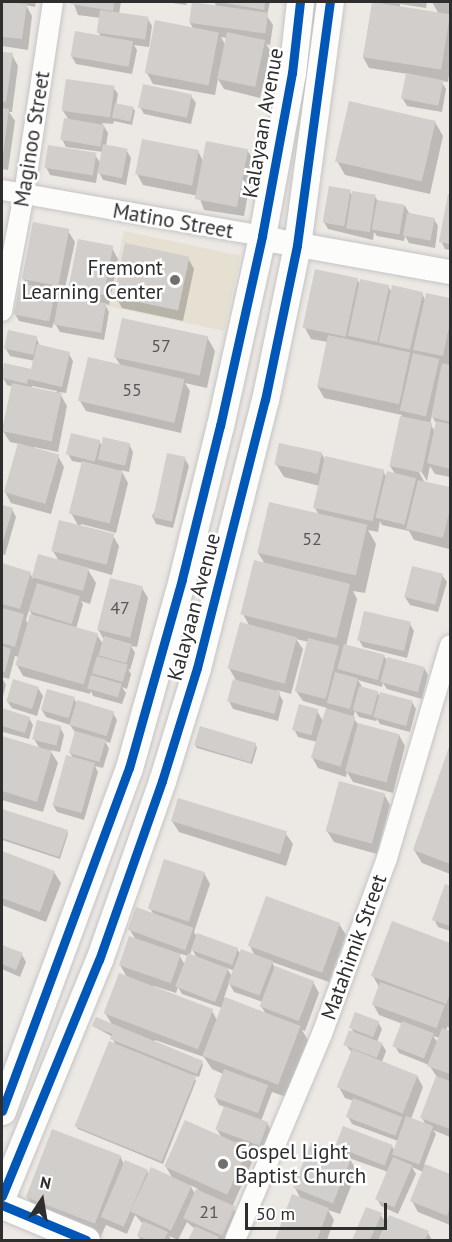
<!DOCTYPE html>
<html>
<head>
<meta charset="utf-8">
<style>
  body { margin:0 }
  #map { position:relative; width:452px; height:1242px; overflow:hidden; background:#ece8e4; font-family:"PT Sans",sans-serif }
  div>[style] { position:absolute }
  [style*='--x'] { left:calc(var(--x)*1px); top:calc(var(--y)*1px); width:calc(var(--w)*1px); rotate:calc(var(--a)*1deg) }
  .education>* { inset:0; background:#e6e0d3; transform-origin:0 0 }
  .shadow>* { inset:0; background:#0003 }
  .building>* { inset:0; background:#d1cecb; transform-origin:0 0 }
  .roads { filter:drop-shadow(0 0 2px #c5c4c5) drop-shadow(0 0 2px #c5c4c5) }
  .minor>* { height:20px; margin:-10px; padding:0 10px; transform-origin:10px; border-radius:10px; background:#fcfcfb }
  .tertiary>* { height:24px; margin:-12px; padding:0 12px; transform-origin:12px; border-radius:12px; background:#fcfcfb }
  .secondary>* { height:27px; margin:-13.5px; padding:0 13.5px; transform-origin:13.5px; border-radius:13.5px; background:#fcfcfb }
  .cycleway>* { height:9px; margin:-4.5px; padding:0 4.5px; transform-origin:4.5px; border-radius:4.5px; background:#0057b8 }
  .dots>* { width:16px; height:16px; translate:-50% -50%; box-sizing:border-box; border:3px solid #fff; border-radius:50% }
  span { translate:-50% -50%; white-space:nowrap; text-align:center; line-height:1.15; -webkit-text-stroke:5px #fff; paint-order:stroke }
  .number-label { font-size:18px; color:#585857 }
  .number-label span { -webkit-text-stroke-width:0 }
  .street-label { font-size:21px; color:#2e2e2e }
  .poi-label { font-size:21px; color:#2e2e2e }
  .right { translate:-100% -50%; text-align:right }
  .left { translate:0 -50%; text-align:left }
  .frame { position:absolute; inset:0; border:3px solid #2e2e2e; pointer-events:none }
  .north { position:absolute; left:12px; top:1170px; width:60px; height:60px; -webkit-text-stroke:4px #fff; paint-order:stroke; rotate:12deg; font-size:16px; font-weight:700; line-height:24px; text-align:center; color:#2e2e2e }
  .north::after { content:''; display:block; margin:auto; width:21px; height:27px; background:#2e2e2e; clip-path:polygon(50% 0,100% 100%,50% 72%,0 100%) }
  .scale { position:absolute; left:245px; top:1203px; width:142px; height:27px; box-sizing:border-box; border:3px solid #2e2e2e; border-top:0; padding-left:8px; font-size:18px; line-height:21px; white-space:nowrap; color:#2e2e2e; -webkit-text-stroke:4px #fff; paint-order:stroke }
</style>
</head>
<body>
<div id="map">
  <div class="education">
    <i style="left:124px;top:231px;width:119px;height:77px;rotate:12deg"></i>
  </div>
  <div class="shadow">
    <i style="clip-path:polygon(2px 2px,36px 2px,35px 7px,26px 5px,32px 16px,28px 50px,2px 46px)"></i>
    <i style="clip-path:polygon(73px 2px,121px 2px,119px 14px,148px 19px,152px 26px,149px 47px,134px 45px,137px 50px,132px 74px,76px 64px,72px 57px,101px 37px,99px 33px,101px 18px,78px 15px)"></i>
    <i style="clip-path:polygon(165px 2px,187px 2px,186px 5px)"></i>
    <i style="clip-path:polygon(evenodd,214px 2px,270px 2px,267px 16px,273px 25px,270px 45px,266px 44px,271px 52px,260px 98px,224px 89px,218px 79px,215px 95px,153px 84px,147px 73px,193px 28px,190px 23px,217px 7px,214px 2px,221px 37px,227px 38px,226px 46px,221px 37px)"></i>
    <i style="clip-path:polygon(373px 2px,427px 2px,426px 8px,400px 4px,400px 7px,439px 14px,432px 2px,450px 2px,450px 67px,448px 82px,441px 81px,446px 89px,442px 112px,407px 106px,403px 99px,408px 74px,369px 68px,363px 57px)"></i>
    <i style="clip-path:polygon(2px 53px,12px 55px,18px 66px,12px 112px,9px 112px,15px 121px,8px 170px,2px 169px)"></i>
    <i style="clip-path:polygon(113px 87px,118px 94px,116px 105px,133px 108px,135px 111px,132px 125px,114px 121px,113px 124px,102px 123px,108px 133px,106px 146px,127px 151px,131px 158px,126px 185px,103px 180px,98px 170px,96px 183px,50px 175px,46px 167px,95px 155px,101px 164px,103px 152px,66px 147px,62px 139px,69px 120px,63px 111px)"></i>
    <i style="clip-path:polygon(191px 96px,196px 103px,191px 124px,144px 114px,140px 107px)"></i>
    <i style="clip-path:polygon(435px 122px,443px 136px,430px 194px,345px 175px,337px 161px)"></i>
    <i style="clip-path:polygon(247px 150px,254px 161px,244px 216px,204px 210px,199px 196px,143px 185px,137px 174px,198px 151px,204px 163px)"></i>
    <i style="clip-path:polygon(350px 192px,353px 197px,375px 197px,378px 201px,405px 206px,409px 213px,434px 219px,438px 226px,435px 248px,409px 243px,405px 236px,404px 241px,377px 236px,374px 232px,373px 240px,328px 229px,324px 222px)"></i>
    <i style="clip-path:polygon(450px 195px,450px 250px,445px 249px,441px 241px)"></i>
    <i style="clip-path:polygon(68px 231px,75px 242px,63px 297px,76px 299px,69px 288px,112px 248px,118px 259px,109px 305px,105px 304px,109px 312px,104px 340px,60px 332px,54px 322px,52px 328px,19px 321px,15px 314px,27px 285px,23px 278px)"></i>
    <i style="clip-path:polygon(188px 258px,194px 269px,183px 321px,122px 308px,116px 297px)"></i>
    <i style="clip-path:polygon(evenodd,357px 279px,360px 285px,388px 286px,392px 293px,422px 293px,425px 300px,427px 294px,450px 299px,450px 477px,435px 474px,430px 466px,427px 481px,418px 466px,416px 467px,425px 483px,450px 489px,449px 549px,414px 540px,409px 531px,382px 525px,380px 521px,378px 532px,368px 530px,376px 544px,365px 593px,353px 591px,357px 599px,346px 646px,384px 656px,388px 662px,424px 668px,428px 675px,422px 699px,387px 689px,383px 683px,382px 687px,358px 680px,362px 687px,377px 692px,380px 697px,412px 702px,416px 709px,410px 732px,380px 724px,377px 719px,376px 721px,359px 717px,355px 711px,353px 718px,358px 724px,399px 735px,405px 746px,393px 793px,353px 782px,347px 772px,346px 777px,318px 768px,312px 757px,317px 742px,298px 737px,294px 729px,317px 711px,323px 721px,327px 708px,303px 701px,296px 691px,309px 642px,296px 639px,303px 649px,291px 694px,277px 690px,283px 701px,278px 721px,233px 709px,229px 701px,237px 682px,229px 668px,250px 627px,243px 614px,265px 564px,258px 553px,319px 515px,315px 508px,320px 486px,284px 477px,276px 464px,322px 454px,325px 460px,383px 471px,387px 478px,396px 475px,390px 466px,402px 415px,324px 398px,318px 387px,328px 342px,311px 339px,305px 328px,357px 279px,432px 416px,437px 425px,435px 432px,430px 423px,432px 416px)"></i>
    <i style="clip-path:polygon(evenodd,36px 337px,40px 346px,69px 354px,73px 361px,66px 393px,59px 392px,67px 406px,58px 452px,34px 447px,33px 449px,58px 456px,64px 467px,51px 514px,11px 503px,5px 492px,19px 444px,10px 442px,3px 431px,13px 387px,7px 385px,3px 378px,33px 370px,35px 361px,10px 356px,6px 349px,36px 337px,32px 386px,57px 391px,56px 394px,31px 389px,32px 386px)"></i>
    <i style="clip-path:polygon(207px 337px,215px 351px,207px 388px,185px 383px,190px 391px,181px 433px,86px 411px,80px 401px,121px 366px,115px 357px)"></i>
    <i style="clip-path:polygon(evenodd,99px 441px,102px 446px,129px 444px,133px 452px,129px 472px,121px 470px,128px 483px,116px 533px,81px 524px,80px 527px,113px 536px,119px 546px,112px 575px,87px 568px,96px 583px,90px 604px,81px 601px,83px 604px,76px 629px,97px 635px,103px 644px,104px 640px,98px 629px,142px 588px,148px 598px,137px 647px,131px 646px,135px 653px,130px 670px,128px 669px,131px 674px,127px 689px,122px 687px,126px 693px,122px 704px,93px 696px,91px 691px,90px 694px,23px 676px,17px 665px,19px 657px,15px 656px,9px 679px,2px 677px,2px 565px,30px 573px,33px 579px,39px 556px,59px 561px,53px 551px,79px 527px,71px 513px,83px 463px,72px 461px,68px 454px,99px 441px,29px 610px,33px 616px,28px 624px,26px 620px,29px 610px)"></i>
    <i style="clip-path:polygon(185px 459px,189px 466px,173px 528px,156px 524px,152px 516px)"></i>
    <i style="clip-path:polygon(2px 507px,12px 509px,16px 517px,5px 555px,2px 554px)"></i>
    <i style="clip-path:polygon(442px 575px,447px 582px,438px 612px,410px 605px,405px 597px)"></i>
    <i style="clip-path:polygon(410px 624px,414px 631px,407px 658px,363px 647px,359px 640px)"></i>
    <i style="clip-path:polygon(2px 678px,6px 685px,2px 700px)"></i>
    <i style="clip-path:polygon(38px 688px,43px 696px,37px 716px,12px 708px,7px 701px)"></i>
    <i style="clip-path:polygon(74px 698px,77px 705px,113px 713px,117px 720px,110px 743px,105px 741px,109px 749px,103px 768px,95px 766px,98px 772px,84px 820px,57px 812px,53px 805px,74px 759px,70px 753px,75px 732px,70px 725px,46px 717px,42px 710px)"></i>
    <i style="clip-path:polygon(3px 710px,29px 718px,33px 725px,29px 739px,3px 732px)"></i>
    <i style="clip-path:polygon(60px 727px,64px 735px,60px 752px,50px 750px,58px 763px,43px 812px,2px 800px,2px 738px,40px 749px,34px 739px)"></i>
    <i style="clip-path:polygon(255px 744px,257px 748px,252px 764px,197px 748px,195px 745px)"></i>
    <i style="clip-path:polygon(450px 748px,450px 874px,422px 863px,414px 850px)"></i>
    <i style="clip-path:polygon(384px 794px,390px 805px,377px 854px,334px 842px,327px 831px)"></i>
    <i style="clip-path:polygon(2px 810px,67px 831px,68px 834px,60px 859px,2px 840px)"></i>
    <i style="clip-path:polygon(172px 821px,286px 834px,293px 844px,286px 866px,179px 832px)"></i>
    <i style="clip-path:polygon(2px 852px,54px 872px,61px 883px,46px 922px,2px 905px)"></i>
    <i style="clip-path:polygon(evenodd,204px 873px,210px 884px,194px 932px,197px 937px,237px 949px,241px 955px,255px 956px,250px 946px,339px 924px,346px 935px,329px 982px,272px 962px,275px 968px,313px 982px,319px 993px,305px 1031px,302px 1030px,308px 1040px,286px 1097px,272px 1092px,261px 1121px,267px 1123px,271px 1131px,263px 1152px,236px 1142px,235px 1144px,247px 1149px,253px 1160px,232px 1207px,238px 1215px,226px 1240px,190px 1240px,195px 1229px,187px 1222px,178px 1240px,169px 1236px,171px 1240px,141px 1240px,138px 1236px,143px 1224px,135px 1215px,127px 1234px,106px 1225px,100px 1238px,35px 1210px,27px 1197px,120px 1156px,124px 1164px,147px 1171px,149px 1176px,173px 1179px,166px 1167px,222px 1138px,216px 1128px,225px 1107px,219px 1105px,215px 1097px,223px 1074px,212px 1069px,204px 1057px,155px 1040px,154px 1043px,202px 1062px,203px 1065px,199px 1077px,193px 1075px,196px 1081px,163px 1164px,78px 1129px,76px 1126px,115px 1045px,113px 1037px,93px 1026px,113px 1026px,105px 1013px,128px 979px,120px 965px,136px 940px,130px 930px,154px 915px,150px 908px,204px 873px,192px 949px,197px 958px,190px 955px,192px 949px,204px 873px,178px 953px,188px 956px,185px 965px,178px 953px,204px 873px,227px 968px,235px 971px,232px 977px,227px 968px,204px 873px,229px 983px,234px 992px,263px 1002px,261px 1006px,266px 1014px,224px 998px,229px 983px,204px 873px,154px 986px,176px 993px,178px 987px,182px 994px,222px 1008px,217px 1020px,212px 1011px,153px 988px,154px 986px,204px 873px,190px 1185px,198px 1189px,195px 1194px,190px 1185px)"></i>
    <i style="clip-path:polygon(446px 886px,450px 888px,450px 931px,438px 927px,434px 919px)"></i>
    <i style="clip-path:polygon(evenodd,393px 923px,450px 945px,450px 1031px,448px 1026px,445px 1031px,450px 1033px,450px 1137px,433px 1130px,436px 1134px,424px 1165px,450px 1176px,450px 1225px,418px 1212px,412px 1201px,423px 1172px,412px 1167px,416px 1174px,398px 1214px,381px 1206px,377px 1198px,388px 1172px,349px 1158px,357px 1171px,340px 1214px,328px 1210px,334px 1220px,327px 1240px,276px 1240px,293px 1196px,301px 1199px,295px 1188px,342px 1157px,336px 1147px,392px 1146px,394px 1150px,398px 1141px,352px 1124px,348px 1117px,354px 1101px,345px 1098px,339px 1087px,352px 1053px,345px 1044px,355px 1034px,351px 1028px,378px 1022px,382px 1029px,377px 1042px,382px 1044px,386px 1051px,382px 1062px,417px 1076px,423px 1087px,411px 1119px,426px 1125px,422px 1118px,437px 1077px,429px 1065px,399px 1053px,395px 1046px,403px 1024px,379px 1015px,373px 1004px,379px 987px,373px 976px,393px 923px,433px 1036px,440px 1038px,438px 1043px,433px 1036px)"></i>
    <i style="clip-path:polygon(2px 947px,22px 955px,26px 962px,20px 977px,2px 969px)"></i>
    <i style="clip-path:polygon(367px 1209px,380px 1214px,387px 1224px,428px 1233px,432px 1240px,354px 1240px)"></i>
  </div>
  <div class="building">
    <i style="clip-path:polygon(2px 2px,27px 4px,22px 39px,2px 37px)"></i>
    <i style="clip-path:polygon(71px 2px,114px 2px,113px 11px,71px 4px)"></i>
    <i style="left:192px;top:2px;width:77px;height:21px;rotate:8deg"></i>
    <i style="clip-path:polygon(218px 2px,265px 2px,264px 10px)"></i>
    <i style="left:372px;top:2px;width:79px;height:56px;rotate:9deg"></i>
    <i style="left:100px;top:10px;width:49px;height:23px;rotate:8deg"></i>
    <i style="left:155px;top:20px;width:65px;height:54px;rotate:11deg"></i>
    <i style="left:75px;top:31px;width:59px;height:26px;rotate:10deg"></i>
    <i style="left:227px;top:32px;width:39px;height:48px;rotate:12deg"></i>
    <i style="clip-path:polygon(2px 52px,13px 53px,6px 102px,2px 101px)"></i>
    <i style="left:406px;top:73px;width:38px;height:26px;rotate:11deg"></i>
    <i style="left:66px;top:79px;width:49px;height:32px;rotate:8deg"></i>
    <i style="left:143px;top:84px;width:50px;height:24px;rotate:12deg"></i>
    <i style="left:349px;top:101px;width:89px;height:62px;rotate:13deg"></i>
    <i style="left:115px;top:103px;width:19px;height:15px;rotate:12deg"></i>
    <i style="clip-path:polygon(2px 108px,9px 109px,3px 155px,2px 155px)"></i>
    <i style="left:64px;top:118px;width:41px;height:22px;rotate:10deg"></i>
    <i style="left:142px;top:139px;width:58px;height:36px;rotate:11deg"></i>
    <i style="left:206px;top:141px;width:43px;height:59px;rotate:11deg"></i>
    <i style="left:103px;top:144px;width:25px;height:30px;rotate:11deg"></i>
    <i style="left:48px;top:145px;width:49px;height:23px;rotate:9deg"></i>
    <i style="left:329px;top:186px;width:22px;height:37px;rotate:10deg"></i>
    <i style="left:352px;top:191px;width:24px;height:38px;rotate:9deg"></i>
    <i style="clip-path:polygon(448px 194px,450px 194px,450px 244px,439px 242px)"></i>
    <i style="left:377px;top:200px;width:28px;height:30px;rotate:10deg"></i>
    <i style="left:407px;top:213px;width:28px;height:23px;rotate:10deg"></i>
    <i style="left:33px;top:222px;width:37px;height:58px;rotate:11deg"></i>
    <i style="left:78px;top:239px;width:36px;height:50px;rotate:11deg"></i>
    <i style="left:125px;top:243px;width:66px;height:55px;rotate:12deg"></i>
    <i style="left:315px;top:269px;width:44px;height:60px;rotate:12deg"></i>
    <i style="left:360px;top:279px;width:30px;height:58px;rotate:12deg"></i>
    <i style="left:20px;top:283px;width:36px;height:32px;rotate:11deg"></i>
    <i style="left:392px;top:285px;width:32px;height:59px;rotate:13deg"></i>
    <i style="clip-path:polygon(426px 293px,450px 298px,450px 322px,443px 356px,413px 350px)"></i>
    <i style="left:59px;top:295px;width:48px;height:30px;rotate:10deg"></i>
    <i style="left:122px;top:318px;width:88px;height:40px;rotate:12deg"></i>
    <i style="left:8px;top:330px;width:30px;height:19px;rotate:12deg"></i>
    <i style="left:328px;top:335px;width:84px;height:53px;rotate:12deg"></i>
    <i style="clip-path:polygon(37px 344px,70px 352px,62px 387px,28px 379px,27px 384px,2px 378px,4px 363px,31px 369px)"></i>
    <i style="left:413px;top:353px;width:27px;height:59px;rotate:13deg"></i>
    <i style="left:88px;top:357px;width:99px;height:45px;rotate:13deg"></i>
    <i style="clip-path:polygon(442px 363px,450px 365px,450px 422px,431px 417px)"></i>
    <i style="left:12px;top:383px;width:51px;height:49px;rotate:12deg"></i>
    <i style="left:400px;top:416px;width:33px;height:51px;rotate:12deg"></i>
    <i style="clip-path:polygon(436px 421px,450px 424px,450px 469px,427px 463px)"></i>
    <i style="left:71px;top:433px;width:30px;height:22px;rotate:14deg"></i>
    <i style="left:103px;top:437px;width:28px;height:23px;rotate:13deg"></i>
    <i style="left:18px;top:443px;width:43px;height:51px;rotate:16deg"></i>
    <i style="left:279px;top:443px;width:44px;height:22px;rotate:12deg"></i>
    <i style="left:167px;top:453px;width:19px;height:66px;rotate:12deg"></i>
    <i style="left:325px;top:456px;width:61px;height:53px;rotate:13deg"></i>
    <i style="left:82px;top:461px;width:42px;height:54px;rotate:14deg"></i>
    <i style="left:387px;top:471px;width:30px;height:48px;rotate:14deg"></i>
    <i style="clip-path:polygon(418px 480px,450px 487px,450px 509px,443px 538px,406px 529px)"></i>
    <i style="left:269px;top:502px;width:101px;height:52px;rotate:13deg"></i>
    <i style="clip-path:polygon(2px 505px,13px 508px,2px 545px)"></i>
    <i style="left:59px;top:520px;width:57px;height:32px;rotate:14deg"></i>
    <i style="left:38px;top:554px;width:53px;height:24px;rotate:15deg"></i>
    <i style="left:254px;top:560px;width:99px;height:56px;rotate:14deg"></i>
    <i style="clip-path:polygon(2px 563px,31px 572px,20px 609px,2px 604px)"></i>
    <i style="left:412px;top:566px;width:32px;height:32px;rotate:14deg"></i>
    <i style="left:110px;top:578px;width:34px;height:53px;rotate:14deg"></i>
    <i style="left:37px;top:583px;width:45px;height:29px;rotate:17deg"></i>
    <i style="clip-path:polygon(2px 608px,24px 614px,15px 647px,2px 643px)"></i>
    <i style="left:364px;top:611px;width:48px;height:30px;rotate:13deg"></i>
    <i style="left:30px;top:614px;width:71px;height:53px;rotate:16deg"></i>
    <i style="left:240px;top:622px;width:59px;height:48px;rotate:15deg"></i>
    <i style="left:104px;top:636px;width:29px;height:20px;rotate:16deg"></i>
    <i style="left:308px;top:638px;width:32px;height:55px;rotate:14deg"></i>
    <i style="left:344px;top:644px;width:42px;height:26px;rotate:15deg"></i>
    <i style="clip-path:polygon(2px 646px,11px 649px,5px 672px,2px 671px)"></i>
    <i style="left:97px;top:656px;width:32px;height:18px;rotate:16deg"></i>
    <i style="left:387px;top:657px;width:39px;height:26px;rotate:15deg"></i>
    <i style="left:335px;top:672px;width:24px;height:32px;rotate:15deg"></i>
    <i style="left:91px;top:675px;width:32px;height:14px;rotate:16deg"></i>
    <i style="left:13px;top:679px;width:27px;height:23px;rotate:17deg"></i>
    <i style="left:233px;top:679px;width:49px;height:23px;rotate:15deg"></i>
    <i style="left:359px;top:686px;width:20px;height:25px;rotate:15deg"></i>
    <i style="left:47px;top:689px;width:29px;height:22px;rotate:16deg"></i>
    <i style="left:380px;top:692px;width:34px;height:26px;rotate:15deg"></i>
    <i style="left:77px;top:700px;width:39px;height:26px;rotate:17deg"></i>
    <i style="left:299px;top:704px;width:20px;height:27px;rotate:15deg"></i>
    <i style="clip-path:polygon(2px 708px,30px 717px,25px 733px,2px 726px)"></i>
    <i style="left:326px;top:708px;width:31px;height:52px;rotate:17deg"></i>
    <i style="left:37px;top:720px;width:25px;height:20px;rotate:14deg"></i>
    <i style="left:358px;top:723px;width:43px;height:50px;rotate:15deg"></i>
    <i style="left:200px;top:726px;width:59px;height:20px;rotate:17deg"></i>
    <i style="left:75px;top:731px;width:32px;height:23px;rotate:16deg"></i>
    <i style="clip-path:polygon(2px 736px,52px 751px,37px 802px,2px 791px)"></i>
    <i style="clip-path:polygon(450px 744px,450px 864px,413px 850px)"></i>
    <i style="left:66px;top:755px;width:30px;height:52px;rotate:15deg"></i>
    <i style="left:339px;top:781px;width:48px;height:52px;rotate:15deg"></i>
    <i style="left:178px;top:798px;width:114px;height:24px;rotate:17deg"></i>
    <i style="clip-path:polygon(2px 809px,68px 830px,59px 857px,2px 838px)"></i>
    <i style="clip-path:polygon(2px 851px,55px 871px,40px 912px,2px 898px)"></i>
    <i style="left:164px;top:859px;width:43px;height:52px;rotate:18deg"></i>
    <i style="clip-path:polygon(445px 884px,450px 886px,450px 926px,432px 920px)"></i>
    <i style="left:266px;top:896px;width:79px;height:53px;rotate:20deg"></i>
    <i style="left:136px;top:907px;width:61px;height:24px;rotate:20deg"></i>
    <i style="clip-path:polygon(392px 921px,450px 943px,450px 994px,446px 1004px,371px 976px)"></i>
    <i style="left:197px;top:933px;width:44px;height:18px;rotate:20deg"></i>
    <i style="left:129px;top:936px;width:55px;height:31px;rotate:19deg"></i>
    <i style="clip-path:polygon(2px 945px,23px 953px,16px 970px,2px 964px)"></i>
    <i style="left:241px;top:949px;width:34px;height:37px;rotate:21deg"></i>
    <i style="left:188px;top:953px;width:43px;height:36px;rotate:21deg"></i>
    <i style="left:275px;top:966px;width:42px;height:43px;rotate:21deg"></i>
    <i style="left:119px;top:973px;width:101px;height:43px;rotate:21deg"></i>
    <i style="left:380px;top:982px;width:69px;height:24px;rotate:20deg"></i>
    <i style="left:225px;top:997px;width:81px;height:63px;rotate:21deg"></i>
    <i style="left:355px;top:1012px;width:26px;height:17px;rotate:21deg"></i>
    <i style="clip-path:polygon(96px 1017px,203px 1061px,197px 1074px,110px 1039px,112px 1034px,92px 1026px)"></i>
    <i style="left:402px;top:1021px;width:34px;height:27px;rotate:21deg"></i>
    <i style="clip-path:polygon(442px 1028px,450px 1031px,450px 1074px,427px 1066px)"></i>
    <i style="left:349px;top:1030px;width:36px;height:16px;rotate:21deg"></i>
    <i style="left:109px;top:1041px;width:94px;height:92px;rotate:22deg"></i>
    <i style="left:352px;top:1049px;width:71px;height:41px;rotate:22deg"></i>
    <i style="left:224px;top:1069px;width:47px;height:30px;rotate:20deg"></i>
    <i style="clip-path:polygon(436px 1076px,450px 1081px,450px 1129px,420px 1118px)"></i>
    <i style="left:353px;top:1098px;width:53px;height:20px;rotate:21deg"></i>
    <i style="left:224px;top:1106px;width:47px;height:25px;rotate:20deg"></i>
    <i style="left:406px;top:1116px;width:29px;height:41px;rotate:20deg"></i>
    <i style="left:185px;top:1120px;width:69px;height:51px;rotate:24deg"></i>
    <i style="left:343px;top:1126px;width:53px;height:22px;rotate:21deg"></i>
    <i style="left:52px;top:1129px;width:74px;height:73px;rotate:21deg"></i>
    <i style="left:311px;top:1143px;width:43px;height:48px;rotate:22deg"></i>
    <i style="left:393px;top:1157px;width:21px;height:46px;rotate:23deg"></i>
    <i style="left:125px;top:1160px;width:25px;height:62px;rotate:23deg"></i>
    <i style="clip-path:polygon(425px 1164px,450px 1174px,450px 1208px,447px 1216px,410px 1201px)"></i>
    <i style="left:151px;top:1167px;width:45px;height:49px;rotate:25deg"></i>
    <i style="left:196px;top:1189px;width:43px;height:32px;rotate:24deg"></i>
    <i style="clip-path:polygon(292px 1194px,329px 1208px,317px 1240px,275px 1240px)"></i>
    <i style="clip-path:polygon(366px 1207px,382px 1213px,370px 1240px,352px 1240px)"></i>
    <i style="clip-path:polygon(389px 1215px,429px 1231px,425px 1240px,378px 1240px)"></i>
    <i style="clip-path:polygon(143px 1221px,168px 1232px,164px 1240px,148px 1240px,137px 1236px)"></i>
    <i style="clip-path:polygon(195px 1226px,219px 1237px,217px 1240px,188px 1240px)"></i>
  </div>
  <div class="roads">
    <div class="minor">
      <i style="--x:2;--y:190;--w:264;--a:10"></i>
      <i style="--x:2;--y:311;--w:119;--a:-79.4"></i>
      <i style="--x:24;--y:194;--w:194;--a:-81.4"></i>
      <i style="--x:235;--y:1240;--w:224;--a:-67.1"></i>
      <i style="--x:322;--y:1034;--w:188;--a:-69.7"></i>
      <i style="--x:387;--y:858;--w:222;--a:-73.5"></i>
    </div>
    <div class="tertiary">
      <i style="--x:262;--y:236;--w:16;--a:18"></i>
      <i style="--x:277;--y:241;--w:176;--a:10.2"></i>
    </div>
    <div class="secondary">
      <i style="--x:2;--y:1111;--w:366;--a:-69.7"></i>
      <i style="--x:129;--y:768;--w:196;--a:-74.3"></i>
      <i style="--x:182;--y:579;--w:158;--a:-76.1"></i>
      <i style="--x:220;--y:426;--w:195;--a:-77.5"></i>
      <i style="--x:262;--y:236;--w:166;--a:-79.6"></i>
      <i style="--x:292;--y:73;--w:71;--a:-83.6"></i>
      <i style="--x:2;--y:1196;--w:255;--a:-67.7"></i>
      <i style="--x:99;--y:960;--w:190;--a:-70.6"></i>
      <i style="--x:162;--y:781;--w:118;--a:-72.8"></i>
      <i style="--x:197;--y:668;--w:276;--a:-75.8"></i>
      <i style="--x:265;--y:400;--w:158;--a:-78.3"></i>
      <i style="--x:297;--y:245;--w:245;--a:-82.3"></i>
      <i style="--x:2;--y:1205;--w:91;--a:22.6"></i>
    </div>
  </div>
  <div class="cycleway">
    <i style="--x:2;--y:1111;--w:366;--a:-69.7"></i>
    <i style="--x:129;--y:768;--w:196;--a:-74.3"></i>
    <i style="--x:182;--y:579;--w:158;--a:-76.1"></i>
    <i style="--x:220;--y:426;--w:195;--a:-77.5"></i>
    <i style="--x:262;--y:236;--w:166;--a:-79.6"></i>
    <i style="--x:292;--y:73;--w:71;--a:-83.6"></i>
    <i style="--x:2;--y:1196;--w:255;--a:-67.7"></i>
    <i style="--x:99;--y:960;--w:190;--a:-70.6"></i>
    <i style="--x:162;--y:781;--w:118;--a:-72.8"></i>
    <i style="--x:197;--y:668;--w:276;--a:-75.8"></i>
    <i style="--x:265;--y:400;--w:158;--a:-78.3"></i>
    <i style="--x:297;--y:245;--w:245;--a:-82.3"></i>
    <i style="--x:2;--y:1205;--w:91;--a:22.6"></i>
  </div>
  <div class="dots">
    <i style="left:175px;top:280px;background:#706f6e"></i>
    <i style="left:223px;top:1164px;background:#706f6e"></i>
  </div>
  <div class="number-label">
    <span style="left:161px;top:346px">57</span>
    <span style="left:132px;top:390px">55</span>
    <span style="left:312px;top:539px">52</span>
    <span style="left:120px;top:608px">47</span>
    <span style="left:209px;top:1212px">21</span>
  </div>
  <div class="street-label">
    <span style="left:263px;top:123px;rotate:-80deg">Kalayaan Avenue</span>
    <span style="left:32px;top:139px;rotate:-81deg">Maginoo Street</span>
    <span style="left:173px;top:221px;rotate:10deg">Matino Street</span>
    <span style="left:194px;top:607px;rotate:-75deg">Kalayaan Avenue</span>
    <span style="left:354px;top:947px;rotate:-70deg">Matahimik Street</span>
  </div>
  <div class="poi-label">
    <span class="right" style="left:163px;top:280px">Fremont<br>Learning Center</span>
    <span class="left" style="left:235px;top:1164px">Gospel Light<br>Baptist Church</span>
  </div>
  <div class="frame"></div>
  <div class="north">N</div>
  <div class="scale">50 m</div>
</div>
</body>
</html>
